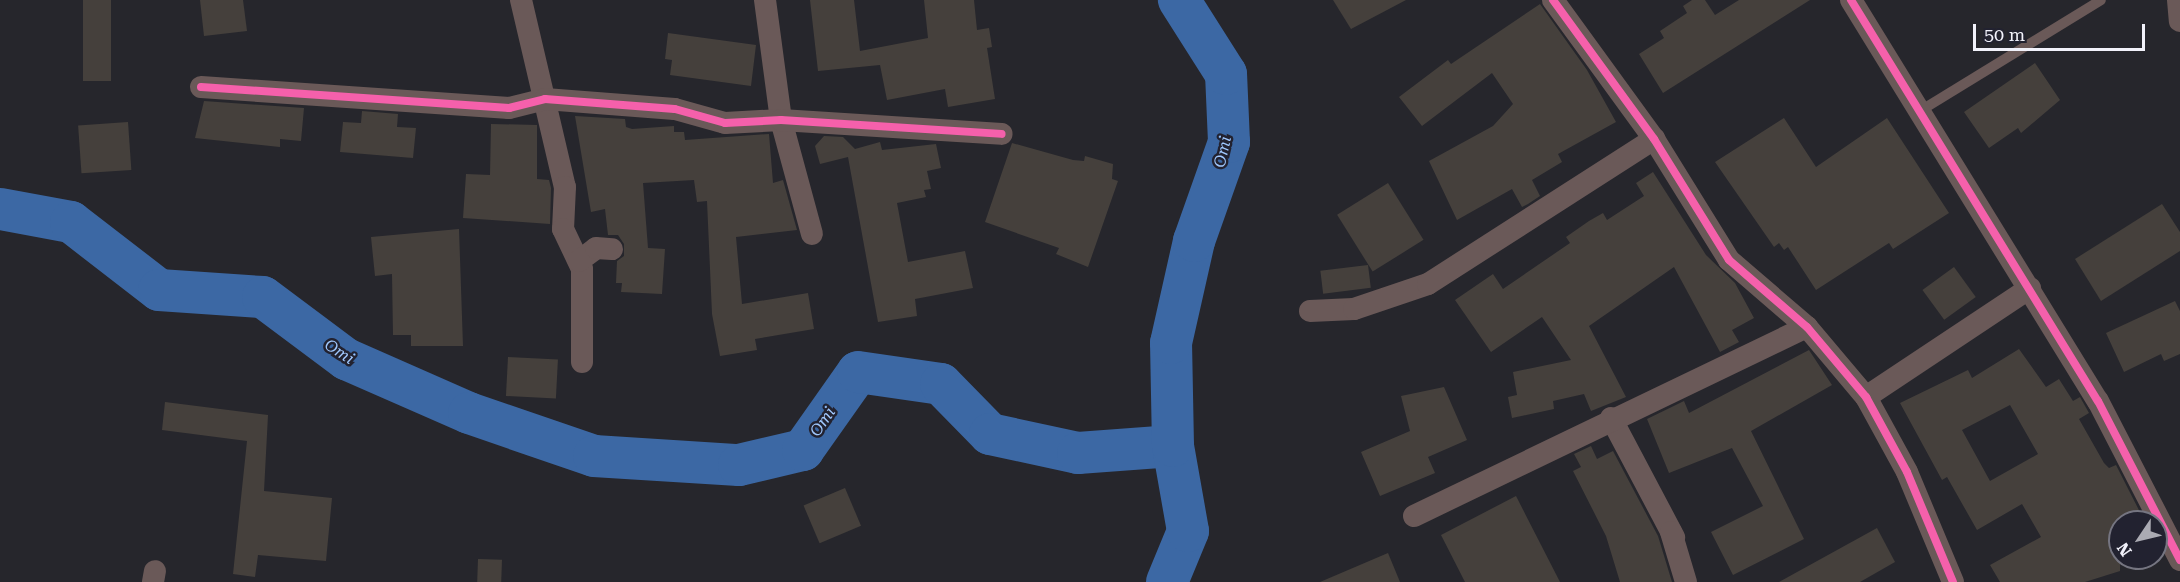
<!DOCTYPE html>
<html>
<head>
<meta charset="utf-8">
<style>
  body { margin:0 }
  #map { position:relative; width:2180px; height:582px; overflow:hidden; background:#26262c; font-family:"Roboto Serif",serif }
  div>[style] { position:absolute }
  [style*='--x'] { left:calc(var(--x)*1px); top:calc(var(--y)*1px); width:calc(var(--w)*1px); rotate:calc(var(--a)*1deg) }
  .river>* { height:42px; margin:-21px; padding:0 21px; transform-origin:21px; border-radius:21px; background:#3c68a4 }
  .building>* { inset:0; background:#45403c; transform-origin:0 0 }
  .service>* { height:10px; margin:-5px; padding:0 5px; transform-origin:5px; border-radius:5px; background:#6a5958 }
  .minor>* { height:22px; margin:-11px; padding:0 11px; transform-origin:11px; border-radius:11px; background:#6a5958 }
  .cycleway>* { height:8px; margin:-4px; padding:0 4px; transform-origin:4px; border-radius:4px; background:#f560ab }
  span { translate:-50% -50%; white-space:nowrap; text-align:center; line-height:1.15; -webkit-text-stroke:5px #222230; paint-order:stroke }
  .water-label { font-size:16px; color:#a0c8fe; font-style:italic }
  .north { position:absolute; left:2108px; top:510px; width:60px; height:60px; box-sizing:border-box; background:#222230; border:2px solid #757581; border-radius:50%; rotate:235deg; font-size:16px; font-weight:700; line-height:24px; text-align:center; color:#f2f2fb }
  .north::after { content:''; display:block; margin:auto; width:21px; height:27px; background:#ababb3; clip-path:polygon(50% 0,100% 100%,50% 72%,0 100%) }
  .scale { position:absolute; left:1973px; top:24px; width:172px; height:27px; box-sizing:border-box; border:3px solid #f2f2fb; border-top:0; padding-left:8px; font-size:18px; line-height:21px; white-space:nowrap; color:#f2f2fb; -webkit-text-stroke:4px #222230; paint-order:stroke }
</style>
</head>
<body>
<div id="map">
  <div class="river">
    <i style="--x:0;--y:209;--w:72;--a:10.4"></i>
    <i style="--x:71;--y:222;--w:111;--a:37.7"></i>
    <i style="--x:159;--y:290;--w:104;--a:3.9"></i>
    <i style="--x:263;--y:297;--w:104;--a:36.8"></i>
    <i style="--x:346;--y:359;--w:134;--a:23.7"></i>
    <i style="--x:469;--y:413;--w:132;--a:19"></i>
    <i style="--x:594;--y:456;--w:145;--a:3.6"></i>
    <i style="--x:739;--y:465;--w:66;--a:-13.2"></i>
    <i style="--x:803;--y:450;--w:95;--a:-54.8"></i>
    <i style="--x:858;--y:372;--w:84;--a:8.2"></i>
    <i style="--x:941;--y:384;--w:70;--a:45.6"></i>
    <i style="--x:990;--y:434;--w:90;--a:12.2"></i>
    <i style="--x:1078;--y:453;--w:95;--a:-4.2"></i>
    <i style="--x:1167;--y:582;--w:55;--a:-67.6"></i>
    <i style="--x:1188;--y:531;--w:86;--a:-100"></i>
    <i style="--x:1173;--y:446;--w:103;--a:-91.1"></i>
    <i style="--x:1171;--y:343;--w:105;--a:-77.3"></i>
    <i style="--x:1194;--y:241;--w:105;--a:-70.5"></i>
    <i style="--x:1229;--y:142;--w:68;--a:-92.5"></i>
    <i style="--x:1226;--y:74;--w:88;--a:-122.4"></i>
  </div>
  <div class="building">
    <i style="left:83px;top:0;width:28px;height:81px"></i>
    <i style="clip-path:polygon(200px 0,243px 0,247px 31px,204px 36px)"></i>
    <i style="clip-path:polygon(810px 0,854px 0,860px 51px,928px 38px,924px 0,974px 0,977px 30px,989px 28px,992px 47px,987px 48px,995px 99px,948px 107px,945px 89px,887px 100px,880px 65px,818px 71px)"></i>
    <i style="clip-path:polygon(1333px 0,1406px 0,1351px 29px)"></i>
    <i style="clip-path:polygon(1692px 0,1705px 0,1715px 15px,1739px 0,1810px 0,1663px 93px,1639px 54px,1664px 38px,1660px 31px,1687px 13px,1683px 6px)"></i>
    <i style="clip-path:polygon(1540px 4px,1587px 70px,1616px 122px,1558px 154px,1562px 162px,1532px 180px,1540px 196px,1528px 204px,1522px 207px,1512px 189px,1457px 220px,1429px 161px,1493px 126px,1513px 104px,1492px 73px,1422px 126px,1399px 97px,1448px 60px,1451px 64px)"></i>
    <i style="clip-path:polygon(668px 33px,756px 45px,751px 86px,670px 75px,672px 60px,665px 59px)"></i>
    <i style="clip-path:polygon(2035px 63px,2060px 100px,2021px 133px,2018px 128px,1989px 148px,1964px 112px)"></i>
    <i style="clip-path:polygon(204px 101px,304px 108px,301px 141px,280px 139px,280px 147px,195px 138px)"></i>
    <i style="clip-path:polygon(362px 111px,398px 114px,397px 127px,416px 128px,413px 158px,340px 152px,343px 122px,361px 123px)"></i>
    <i style="clip-path:polygon(575px 116px,625px 119px,626px 127px,632px 129px,674px 126px,674px 132px,684px 132px,685px 140px,769px 134px,773px 183px,783px 180px,797px 230px,736px 237px,742px 304px,808px 293px,814px 329px,755px 339px,757px 350px,720px 356px,712px 314px,707px 201px,697px 202px,694px 180px,643px 183px,648px 248px,665px 249px,662px 294px,621px 292px,622px 283px,616px 283px,617px 261px,624px 256px,624px 244px,618px 235px,608px 235px,605px 209px,591px 212px)"></i>
    <i style="clip-path:polygon(1784px 118px,1816px 167px,1887px 118px,1949px 213px,1893px 249px,1889px 243px,1816px 290px,1788px 247px,1784px 250px,1779px 243px,1774px 247px,1715px 162px)"></i>
    <i style="left:128px;top:122px;width:48px;height:50px;rotate:86deg"></i>
    <i style="clip-path:polygon(491px 124px,537px 125px,537px 179px,549px 180px,551px 188px,550px 224px,463px 218px,466px 174px,490px 175px)"></i>
    <i style="clip-path:polygon(824px 136px,843px 137px,855px 149px,880px 142px,882px 150px,936px 144px,941px 168px,927px 171px,931px 189px,924px 190px,926px 197px,897px 203px,908px 262px,965px 251px,973px 288px,915px 299px,917px 316px,878px 322px,848px 157px,820px 164px,815px 146px)"></i>
    <i style="clip-path:polygon(1012px 143px,1073px 160px,1084px 161px,1085px 156px,1113px 164px,1112px 179px,1118px 181px,1088px 267px,1056px 254px,1059px 248px,985px 222px)"></i>
    <i style="clip-path:polygon(1653px 172px,1706px 255px,1735px 283px,1754px 318px,1732px 330px,1739px 342px,1720px 352px,1674px 267px,1589px 326px,1626px 397px,1591px 411px,1584px 394px,1553px 401px,1554px 409px,1512px 418px,1508px 397px,1517px 395px,1513px 372px,1571px 360px,1542px 317px,1491px 352px,1455px 300px,1493px 274px,1503px 289px,1570px 243px,1566px 237px,1589px 221px,1603px 213px,1607px 220px,1644px 196px,1636px 183px)"></i>
    <i style="left:1388px;top:183px;width:67px;height:60px;rotate:58deg"></i>
    <i style="clip-path:polygon(2162px 204px,2180px 232px,2180px 251px,2101px 301px,2075px 259px)"></i>
    <i style="clip-path:polygon(459px 229px,463px 346px,411px 346px,411px 335px,393px 335px,392px 274px,375px 276px,371px 237px)"></i>
    <i style="left:1368px;top:265px;width:23px;height:48px;rotate:83deg"></i>
    <i style="left:1954px;top:267px;width:37px;height:39px;rotate:54deg"></i>
    <i style="clip-path:polygon(2175px 301px,2180px 311px,2180px 354px,2164px 361px,2161px 354px,2124px 372px,2106px 333px)"></i>
    <i style="clip-path:polygon(evenodd,2019px 349px,2046px 387px,2059px 379px,2073px 401px,2080px 397px,2089px 413px,2079px 419px,2104px 463px,2109px 468px,2116px 465px,2145px 522px,2120px 522px,2120px 571px,2085px 582px,2000px 582px,1990px 565px,2041px 537px,2022px 504px,1977px 530px,1947px 477px,1942px 480px,1900px 403px,1968px 370px,1972px 378px,2019px 349px,2010px 405px,2038px 454px,1990px 481px,1962px 430px,2010px 405px)"></i>
    <i style="clip-path:polygon(1809px 350px,1832px 385px,1751px 431px,1804px 539px,1733px 575px,1711px 532px,1763px 506px,1732px 448px,1669px 473px,1647px 419px,1684px 401px,1689px 413px)"></i>
    <i style="left:508px;top:357px;width:50px;height:39px;rotate:3deg"></i>
    <i style="clip-path:polygon(1444px 387px,1467px 440px,1428px 457px,1435px 473px,1380px 496px,1361px 452px,1410px 431px,1401px 396px)"></i>
    <i style="clip-path:polygon(165px 402px,268px 415px,264px 491px,332px 498px,326px 561px,258px 555px,255px 577px,233px 574px,247px 441px,162px 430px)"></i>
    <i style="clip-path:polygon(1591px 446px,1597px 459px,1613px 451px,1658px 536px,1672px 582px,1620px 582px,1606px 536px,1573px 471px,1581px 467px,1574px 454px)"></i>
    <i style="left:845px;top:488px;width:41px;height:45px;rotate:67deg"></i>
    <i style="clip-path:polygon(1516px 496px,1560px 582px,1465px 582px,1441px 535px)"></i>
    <i style="clip-path:polygon(1877px 528px,1895px 562px,1860px 582px,1779px 582px)"></i>
    <i style="clip-path:polygon(1388px 553px,1400px 582px,1320px 582px)"></i>
    <i style="left:478px;top:559px;width:24px;height:23px;rotate:2deg"></i>
  </div>
  <div class="service">
    <i style="--x:1920;--y:111;--w:212;--a:-31.5"></i>
  </div>
  <div class="minor">
    <i style="--x:521;--y:0;--w:192;--a:76.8"></i>
    <i style="--x:565;--y:187;--w:42;--a:92.7"></i>
    <i style="--x:563;--y:229;--w:44;--a:64.6"></i>
    <i style="--x:582;--y:269;--w:93;--a:90"></i>
    <i style="--x:765;--y:0;--w:121;--a:82.4"></i>
    <i style="--x:781;--y:120;--w:118;--a:74.8"></i>
    <i style="--x:1553;--y:0;--w:172;--a:54"></i>
    <i style="--x:1654;--y:139;--w:142;--a:58.2"></i>
    <i style="--x:1729;--y:260;--w:103;--a:40.7"></i>
    <i style="--x:1807;--y:327;--w:92;--a:49.9"></i>
    <i style="--x:1866;--y:397;--w:85;--a:61.3"></i>
    <i style="--x:1907;--y:472;--w:119;--a:67.3"></i>
    <i style="--x:1851;--y:0;--w:471;--a:58.4"></i>
    <i style="--x:2098;--y:401;--w:179;--a:62.7"></i>
    <i style="--x:2178;--y:0;--w:21;--a:85"></i>
    <i style="--x:201;--y:87;--w:309;--a:3.9"></i>
    <i style="--x:509;--y:108;--w:37;--a:-14"></i>
    <i style="--x:545;--y:99;--w:130;--a:4.4"></i>
    <i style="--x:675;--y:109;--w:52;--a:15.6"></i>
    <i style="--x:725;--y:123;--w:56;--a:-3.1"></i>
    <i style="--x:781;--y:120;--w:221;--a:3.6"></i>
    <i style="--x:579;--y:261;--w:21;--a:-37"></i>
    <i style="--x:596;--y:248;--w:16;--a:4"></i>
    <i style="--x:1310;--y:311;--w:44;--a:-2.6"></i>
    <i style="--x:1354;--y:309;--w:78;--a:-18.7"></i>
    <i style="--x:1428;--y:284;--w:269;--a:-32.7"></i>
    <i style="--x:1866;--y:397;--w:197;--a:-33.6"></i>
    <i style="--x:1611;--y:418;--w:135;--a:62.1"></i>
    <i style="--x:1414;--y:516;--w:436;--a:-25.7"></i>
    <i style="--x:1671;--y:532;--w:52;--a:73.3"></i>
    <i style="--x:153;--y:582;--w:11;--a:-80"></i>
  </div>
  <div class="cycleway">
    <i style="--x:1553;--y:0;--w:172;--a:54"></i>
    <i style="--x:1654;--y:139;--w:142;--a:58.2"></i>
    <i style="--x:1729;--y:260;--w:103;--a:40.7"></i>
    <i style="--x:1807;--y:327;--w:92;--a:49.9"></i>
    <i style="--x:1866;--y:397;--w:85;--a:61.3"></i>
    <i style="--x:1907;--y:472;--w:119;--a:67.3"></i>
    <i style="--x:1851;--y:0;--w:471;--a:58.4"></i>
    <i style="--x:2098;--y:401;--w:179;--a:62.7"></i>
    <i style="--x:201;--y:87;--w:309;--a:3.9"></i>
    <i style="--x:509;--y:108;--w:37;--a:-14"></i>
    <i style="--x:545;--y:99;--w:130;--a:4.4"></i>
    <i style="--x:675;--y:109;--w:52;--a:15.6"></i>
    <i style="--x:725;--y:123;--w:56;--a:-3.1"></i>
    <i style="--x:781;--y:120;--w:221;--a:3.6"></i>
  </div>
  <div class="water-label">
    <span style="left:1223px;top:152px;rotate:-77deg">Omi</span>
    <span style="left:339px;top:352px;rotate:33deg">Omi</span>
    <span style="left:823px;top:422px;rotate:-55deg">Omi</span>
  </div>
  <div class="north">N</div>
  <div class="scale">50 m</div>
</div>
</body>
</html>
